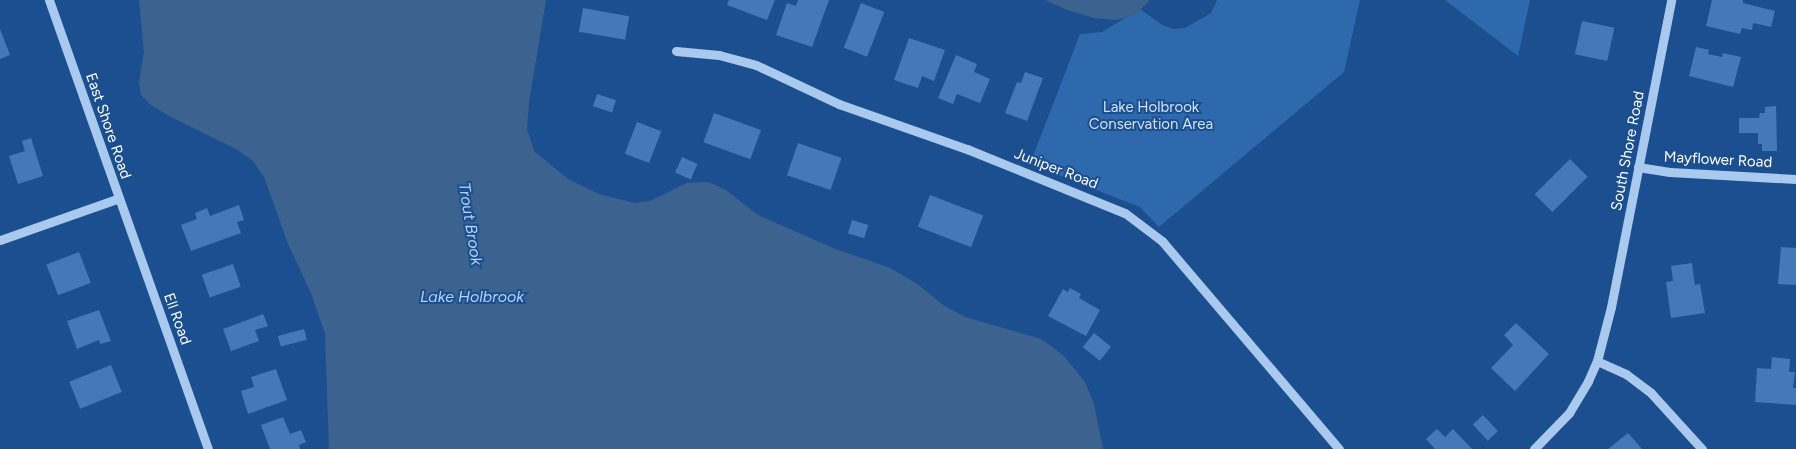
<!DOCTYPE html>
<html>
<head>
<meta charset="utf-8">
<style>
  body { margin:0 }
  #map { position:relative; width:1796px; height:449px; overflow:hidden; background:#1b4f8f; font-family:Figtree,sans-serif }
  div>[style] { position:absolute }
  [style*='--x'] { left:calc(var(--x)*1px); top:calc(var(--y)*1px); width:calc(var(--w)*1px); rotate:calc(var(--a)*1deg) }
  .green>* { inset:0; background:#2e69ad }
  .water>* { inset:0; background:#3c6290 }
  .building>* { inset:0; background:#4478b7; transform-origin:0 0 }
  .minor>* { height:9px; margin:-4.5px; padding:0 4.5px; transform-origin:4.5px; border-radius:4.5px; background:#a9c9ee }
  span { translate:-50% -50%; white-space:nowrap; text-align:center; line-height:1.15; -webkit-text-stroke:4px #1b4f8f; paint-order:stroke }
  .park-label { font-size:15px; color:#cfe3fa }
  .street-label { font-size:15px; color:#fff }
  .water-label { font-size:16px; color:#b5d3f5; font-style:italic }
</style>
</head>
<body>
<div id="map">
  <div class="green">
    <i style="clip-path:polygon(1217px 0,1360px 0,1344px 72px,1159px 227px,1140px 207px,1030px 164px,1080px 34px,1102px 32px,1140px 9px,1162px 25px,1173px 29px,1185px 28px,1211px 13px)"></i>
    <i style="clip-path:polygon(1445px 0,1530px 0,1518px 56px)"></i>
  </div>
  <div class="water">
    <i style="clip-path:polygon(139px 0,546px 0,529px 102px,527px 130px,535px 152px,568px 179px,599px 194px,634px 203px,650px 201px,687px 183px,708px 182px,726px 190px,758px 215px,833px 248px,890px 268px,916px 283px,943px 305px,965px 317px,1041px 339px,1063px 355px,1085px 382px,1094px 404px,1103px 449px,329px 449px,325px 334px,311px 293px,288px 244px,264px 177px,253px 161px,236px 149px,171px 117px,151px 105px,141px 95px,139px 82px,144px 52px)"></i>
    <i style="clip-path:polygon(1045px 0,1150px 0,1136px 14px,1117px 20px,1094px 18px,1067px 10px)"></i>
  </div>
  <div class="building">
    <i style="clip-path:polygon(729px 0,775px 0,767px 20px,727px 5px)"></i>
    <i style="clip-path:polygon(798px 0,829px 0,812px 47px,776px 35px,787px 3px,796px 6px)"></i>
    <i style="clip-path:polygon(1712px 0,1743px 0,1743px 3px,1775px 11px,1771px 27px,1753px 23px,1752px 30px,1742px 28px,1740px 34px,1706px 26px)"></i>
    <i style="left:861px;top:3px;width:25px;height:48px;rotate:21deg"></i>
    <i style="left:583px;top:8px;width:47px;height:24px;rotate:10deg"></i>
    <i style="left:1582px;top:21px;width:33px;height:34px;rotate:12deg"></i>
    <i style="clip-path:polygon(0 29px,10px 55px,0 59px)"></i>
    <i style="clip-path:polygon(909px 38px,945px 50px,934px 81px,922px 76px,918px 88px,894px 80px)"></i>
    <i style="clip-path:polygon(1696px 47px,1709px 50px,1708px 54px,1722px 57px,1723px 53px,1741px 57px,1733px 87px,1689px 76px)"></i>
    <i style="clip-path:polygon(956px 55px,977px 64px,974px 72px,990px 79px,980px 103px,957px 94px,953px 104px,938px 98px)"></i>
    <i style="clip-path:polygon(1025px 72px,1043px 78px,1027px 121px,1005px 113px,1017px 82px,1021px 83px)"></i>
    <i style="left:597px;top:94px;width:20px;height:13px;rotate:18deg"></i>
    <i style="clip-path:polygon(1776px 106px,1777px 151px,1762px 151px,1762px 144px,1758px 144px,1758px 133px,1739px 133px,1739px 118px,1759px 118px,1760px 113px,1765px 113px,1765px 107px)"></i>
    <i style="left:714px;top:113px;width:50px;height:31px;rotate:20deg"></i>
    <i style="left:637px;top:122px;width:26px;height:34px;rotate:21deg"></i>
    <i style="clip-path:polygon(31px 138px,43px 176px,18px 184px,9px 156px,25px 151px,22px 141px)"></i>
    <i style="left:798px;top:143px;width:46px;height:34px;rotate:19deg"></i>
    <i style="left:682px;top:157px;width:17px;height:17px;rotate:24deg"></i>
    <i style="left:1570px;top:159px;width:25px;height:50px;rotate:45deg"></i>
    <i style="left:930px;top:195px;width:57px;height:34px;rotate:21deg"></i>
    <i style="clip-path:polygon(239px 205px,244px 220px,237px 222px,241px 233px,191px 251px,181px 225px,197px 219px,195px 213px,207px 208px,210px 216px)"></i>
    <i style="left:852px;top:220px;width:17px;height:14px;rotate:17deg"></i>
    <i style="clip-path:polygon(1781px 247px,1796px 248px,1796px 285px,1778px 284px)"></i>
    <i style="left:79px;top:252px;width:33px;height:35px;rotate:69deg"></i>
    <i style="clip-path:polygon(1692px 263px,1695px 285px,1700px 284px,1705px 313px,1671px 318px,1666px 282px,1673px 281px,1671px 266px)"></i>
    <i style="left:233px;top:264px;width:24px;height:33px;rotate:71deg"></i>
    <i style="clip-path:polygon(1070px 288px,1081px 294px,1079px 298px,1100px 310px,1086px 336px,1048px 316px,1063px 289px,1068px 292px)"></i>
    <i style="clip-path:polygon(99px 310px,111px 341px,100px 344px,99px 340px,77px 349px,67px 321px)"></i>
    <i style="clip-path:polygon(263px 314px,268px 326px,255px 330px,259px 341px,231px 351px,223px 329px)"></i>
    <i style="clip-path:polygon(1516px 323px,1549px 354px,1515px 391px,1491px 368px,1513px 345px,1504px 335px)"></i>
    <i style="left:304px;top:329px;width:11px;height:27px;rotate:75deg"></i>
    <i style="left:1094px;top:333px;width:22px;height:18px;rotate:39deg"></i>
    <i style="clip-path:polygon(1772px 357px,1790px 359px,1789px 372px,1795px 372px,1793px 388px,1796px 388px,1796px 405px,1755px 402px,1757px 368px,1771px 369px)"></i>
    <i style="left:111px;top:365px;width:29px;height:45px;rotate:68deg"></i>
    <i style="clip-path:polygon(276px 369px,287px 400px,248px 414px,241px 391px,254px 387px,251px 377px)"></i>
    <i style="left:1483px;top:415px;width:22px;height:14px;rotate:47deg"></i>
    <i style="clip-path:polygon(283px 417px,290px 434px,301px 430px,306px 442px,299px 445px,300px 449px,270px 449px,261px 425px)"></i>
    <i style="clip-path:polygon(1437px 429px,1445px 437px,1453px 429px,1472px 449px,1435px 449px,1426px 439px)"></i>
    <i style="clip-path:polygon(1628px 433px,1642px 449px,1608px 449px)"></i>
  </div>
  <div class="minor">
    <i style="--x:49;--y:0;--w:476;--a:70.5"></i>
    <i style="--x:676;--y:51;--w:43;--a:5.3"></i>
    <i style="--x:719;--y:55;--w:38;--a:15"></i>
    <i style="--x:756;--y:65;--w:92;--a:25.2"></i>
    <i style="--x:839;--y:104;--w:136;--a:19.4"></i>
    <i style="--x:967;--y:149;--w:170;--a:22.1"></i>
    <i style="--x:1125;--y:213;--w:46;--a:37.1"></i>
    <i style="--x:1162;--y:241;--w:273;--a:49.6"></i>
    <i style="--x:1638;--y:167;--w:32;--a:9"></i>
    <i style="--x:1670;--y:172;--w:126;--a:3.2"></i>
    <i style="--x:0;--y:240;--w:126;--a:-19.4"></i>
    <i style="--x:1597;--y:361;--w:32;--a:24"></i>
    <i style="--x:1626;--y:374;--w:31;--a:37"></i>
    <i style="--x:1651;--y:393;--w:76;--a:47.7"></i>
    <i style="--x:1534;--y:449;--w:50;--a:-45.8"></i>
    <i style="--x:1569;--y:413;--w:37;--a:-59"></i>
    <i style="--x:1588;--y:381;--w:22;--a:-66"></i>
    <i style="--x:1597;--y:361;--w:56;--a:-75.5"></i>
    <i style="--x:1611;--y:307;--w:313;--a:-78.9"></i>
  </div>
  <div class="park-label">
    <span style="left:1151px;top:116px">Lake Holbrook<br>Conservation Area</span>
  </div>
  <div class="street-label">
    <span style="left:108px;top:126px;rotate:71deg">East Shore Road</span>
    <span style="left:1628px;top:151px;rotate:-79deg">South Shore Road</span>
    <span style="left:1718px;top:160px;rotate:3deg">Mayflower Road</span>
    <span style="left:1056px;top:169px;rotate:21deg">Juniper Road</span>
    <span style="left:177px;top:319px;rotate:70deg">Ell Road</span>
  </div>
  <div class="water-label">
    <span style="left:470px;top:224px;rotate:81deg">Trout Brook</span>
    <span style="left:472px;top:297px">Lake Holbrook</span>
  </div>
</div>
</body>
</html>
